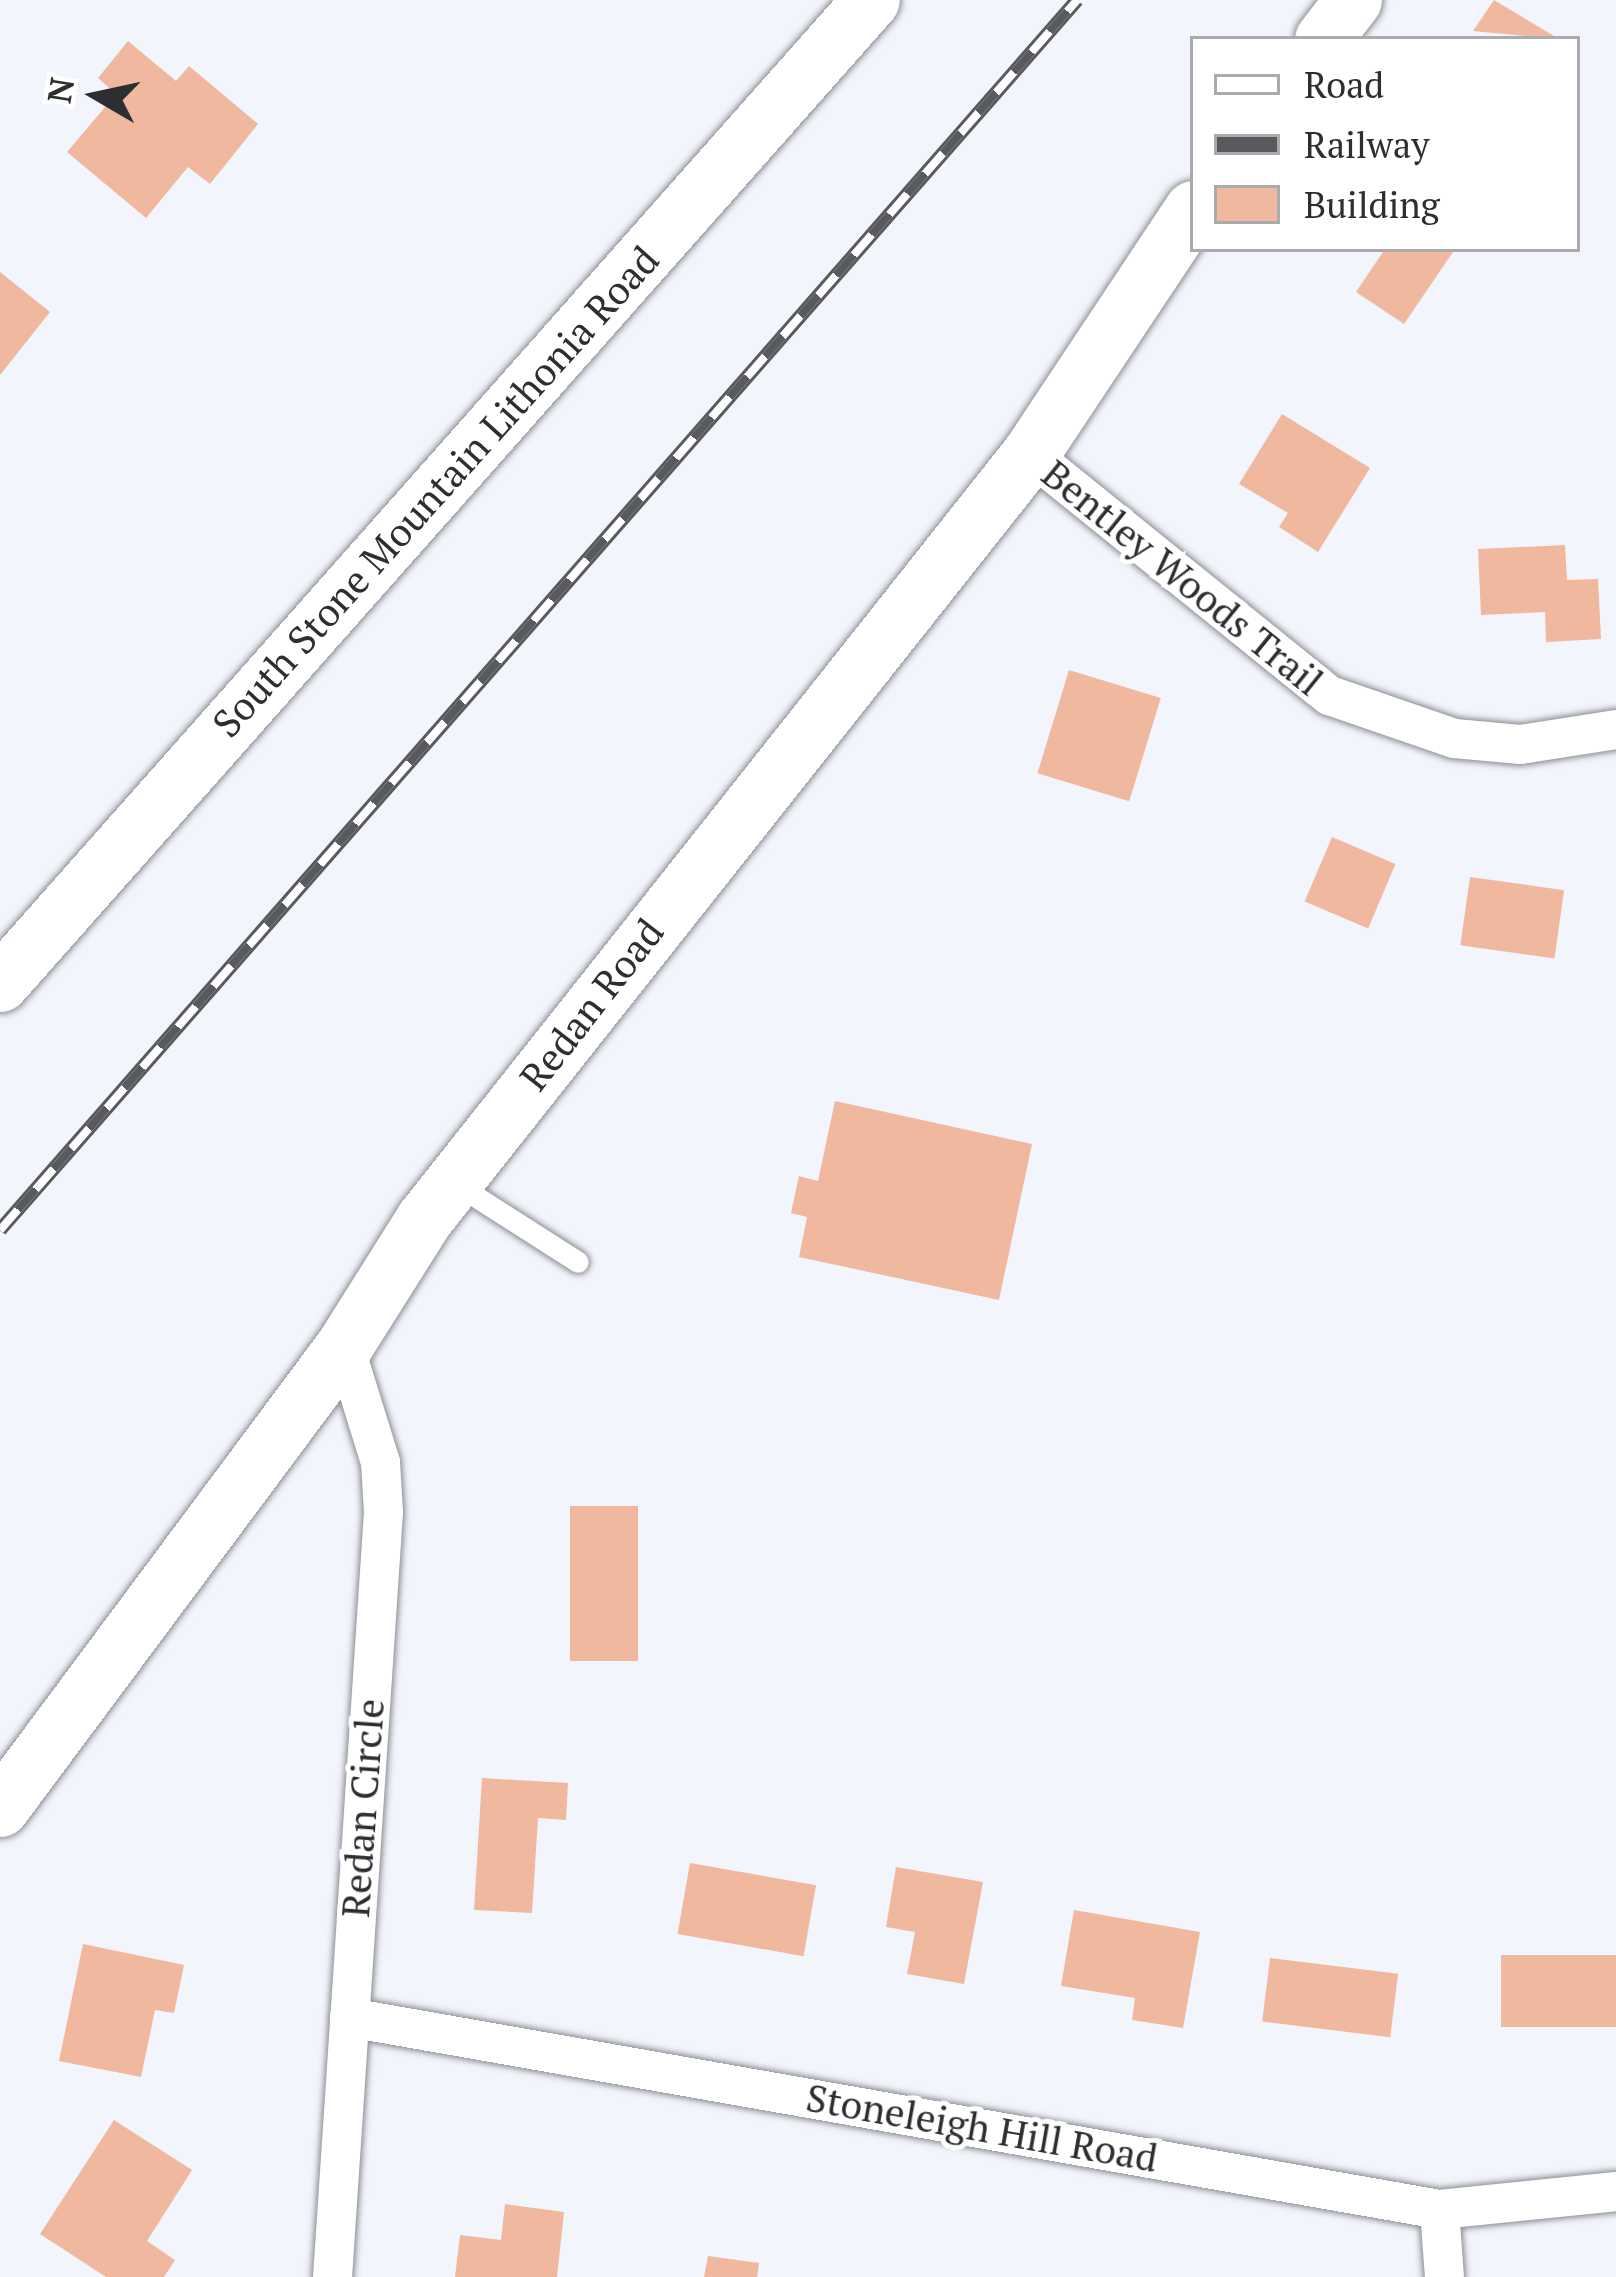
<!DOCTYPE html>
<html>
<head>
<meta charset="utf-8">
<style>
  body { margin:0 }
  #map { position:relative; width:1616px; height:2277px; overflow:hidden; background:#f3f5fc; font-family:"PT Serif",serif }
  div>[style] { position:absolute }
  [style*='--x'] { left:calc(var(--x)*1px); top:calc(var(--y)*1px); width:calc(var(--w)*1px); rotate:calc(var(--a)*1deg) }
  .building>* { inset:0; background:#efb89f; transform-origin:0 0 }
  .roads { filter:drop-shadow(0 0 3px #8e8f96) drop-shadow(0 0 3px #8e8f96) }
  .service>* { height:21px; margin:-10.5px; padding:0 10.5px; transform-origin:10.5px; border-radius:10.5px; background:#fff }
  .minor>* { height:39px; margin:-19.5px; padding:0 19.5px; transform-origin:19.5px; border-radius:19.5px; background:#fff }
  .secondary>* { height:57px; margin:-28.5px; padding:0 28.5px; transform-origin:28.5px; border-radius:28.5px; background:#fff }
  .rail>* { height:14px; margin-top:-7px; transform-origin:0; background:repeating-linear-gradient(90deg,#fff 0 27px,#595a5e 0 54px); box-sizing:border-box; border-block:3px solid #595a5e }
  span { translate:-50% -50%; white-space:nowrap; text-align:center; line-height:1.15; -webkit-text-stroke:10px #fff; paint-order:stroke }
  .street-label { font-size:39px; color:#2d2e31 }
  .legend { position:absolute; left:1190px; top:36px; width:390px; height:216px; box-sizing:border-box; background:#fff; border:3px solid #ababad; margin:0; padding:15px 21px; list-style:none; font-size:36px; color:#2d2e31 }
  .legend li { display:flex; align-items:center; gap:24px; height:60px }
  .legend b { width:60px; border:3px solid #ababad }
  .north { position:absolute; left:36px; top:36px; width:120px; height:120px; -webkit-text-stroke:9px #fff; paint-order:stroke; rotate:279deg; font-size:33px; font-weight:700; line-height:48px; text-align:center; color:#2d2e31 }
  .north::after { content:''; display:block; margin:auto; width:42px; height:54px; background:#2d2e31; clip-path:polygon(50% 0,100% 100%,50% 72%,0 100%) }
</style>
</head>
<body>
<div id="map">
  <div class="building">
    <i style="clip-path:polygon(1494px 0,1559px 39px,1473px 31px)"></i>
    <i style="clip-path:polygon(128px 41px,176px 81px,189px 66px,258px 124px,210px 184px,188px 167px,146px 218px,67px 152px,116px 94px,98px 78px)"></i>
    <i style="clip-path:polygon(1385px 249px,1455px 249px,1404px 324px,1356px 292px)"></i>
    <i style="clip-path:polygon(0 272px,50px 312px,0 375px)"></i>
    <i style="clip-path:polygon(1282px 414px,1370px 468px,1318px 552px,1279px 527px,1288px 513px,1239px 484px)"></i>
    <i style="clip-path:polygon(1565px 545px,1567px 580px,1598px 579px,1601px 639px,1546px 642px,1545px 612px,1481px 615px,1478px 549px)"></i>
    <i style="left:1069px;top:670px;width:96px;height:108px;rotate:17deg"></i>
    <i style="left:1332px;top:837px;width:69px;height:70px;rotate:23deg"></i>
    <i style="left:1470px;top:877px;width:95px;height:69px;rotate:8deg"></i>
    <i style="clip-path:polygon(835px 1101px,1032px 1144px,999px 1300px,799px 1257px,807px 1217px,791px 1213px,799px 1176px,818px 1181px)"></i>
    <i style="left:570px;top:1506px;width:68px;height:155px"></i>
    <i style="clip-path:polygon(482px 1778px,568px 1783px,566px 1820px,538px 1818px,532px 1913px,474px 1910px)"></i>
    <i style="left:690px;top:1863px;width:128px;height:72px;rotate:10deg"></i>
    <i style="clip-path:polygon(896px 1867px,983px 1882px,964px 1984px,907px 1974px,915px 1932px,886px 1927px)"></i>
    <i style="clip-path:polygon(1074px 1910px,1200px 1932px,1183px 2028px,1132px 2020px,1135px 1998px,1061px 1986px)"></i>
    <i style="clip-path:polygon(83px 1944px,184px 1965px,174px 2013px,155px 2010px,141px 2077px,59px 2061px)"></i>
    <i style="left:1616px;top:1955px;width:72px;height:115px;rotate:90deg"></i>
    <i style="left:1270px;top:1958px;width:129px;height:64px;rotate:7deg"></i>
    <i style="clip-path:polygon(114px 2120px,192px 2170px,147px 2241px,175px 2260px,164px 2277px,106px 2277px,40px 2234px)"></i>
    <i style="clip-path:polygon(505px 2204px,564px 2212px,557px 2277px,455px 2277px,460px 2235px,501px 2240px)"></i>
    <i style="clip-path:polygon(708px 2256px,759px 2263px,757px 2277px,704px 2277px)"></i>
  </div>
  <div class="roads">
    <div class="service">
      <i style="--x:453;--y:1182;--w:148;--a:32.6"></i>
    </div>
    <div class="minor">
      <i style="--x:1030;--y:454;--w:384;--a:38.9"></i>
      <i style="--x:1329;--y:695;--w:132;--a:19"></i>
      <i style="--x:1454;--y:738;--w:66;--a:5.2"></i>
      <i style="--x:1520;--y:744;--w:97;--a:-8.9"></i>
      <i style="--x:349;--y:2017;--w:1107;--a:9.99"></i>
      <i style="--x:1439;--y:2209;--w:178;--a:-5.8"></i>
      <i style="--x:1439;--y:2209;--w:68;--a:85.8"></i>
      <i style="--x:332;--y:2277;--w:767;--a:-86.19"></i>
      <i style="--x:383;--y:1512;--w:50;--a:-93.4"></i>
      <i style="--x:380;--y:1462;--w:121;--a:-107.2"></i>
    </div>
    <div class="secondary">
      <i style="--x:1323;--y:39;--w:49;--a:-52.4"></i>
      <i style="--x:0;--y:983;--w:1313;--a:-48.46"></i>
      <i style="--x:0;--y:1808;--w:576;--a:-53.33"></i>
      <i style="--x:344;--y:1346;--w:150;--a:-57.8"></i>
      <i style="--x:424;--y:1219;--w:976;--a:-51.62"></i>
      <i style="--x:1030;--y:454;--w:294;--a:-56.4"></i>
    </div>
  </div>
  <div class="rail">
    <i style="--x:0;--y:1230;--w:1635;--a:-48.79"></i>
  </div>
  <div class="street-label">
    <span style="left:435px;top:491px;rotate:-48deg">South Stone Mountain Lithonia Road</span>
    <span style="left:1183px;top:577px;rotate:39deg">Bentley Woods Trail</span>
    <span style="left:591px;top:1004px;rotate:-52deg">Redan Road</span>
    <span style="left:362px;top:1808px;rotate:-86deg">Redan Circle</span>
    <span style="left:982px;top:2127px;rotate:10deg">Stoneleigh Hill Road</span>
  </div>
  <ul class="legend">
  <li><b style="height:15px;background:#fff"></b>Road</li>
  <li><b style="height:15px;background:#595a5e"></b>Railway</li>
  <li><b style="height:33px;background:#efb89f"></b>Building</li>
  </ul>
  <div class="north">N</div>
</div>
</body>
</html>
